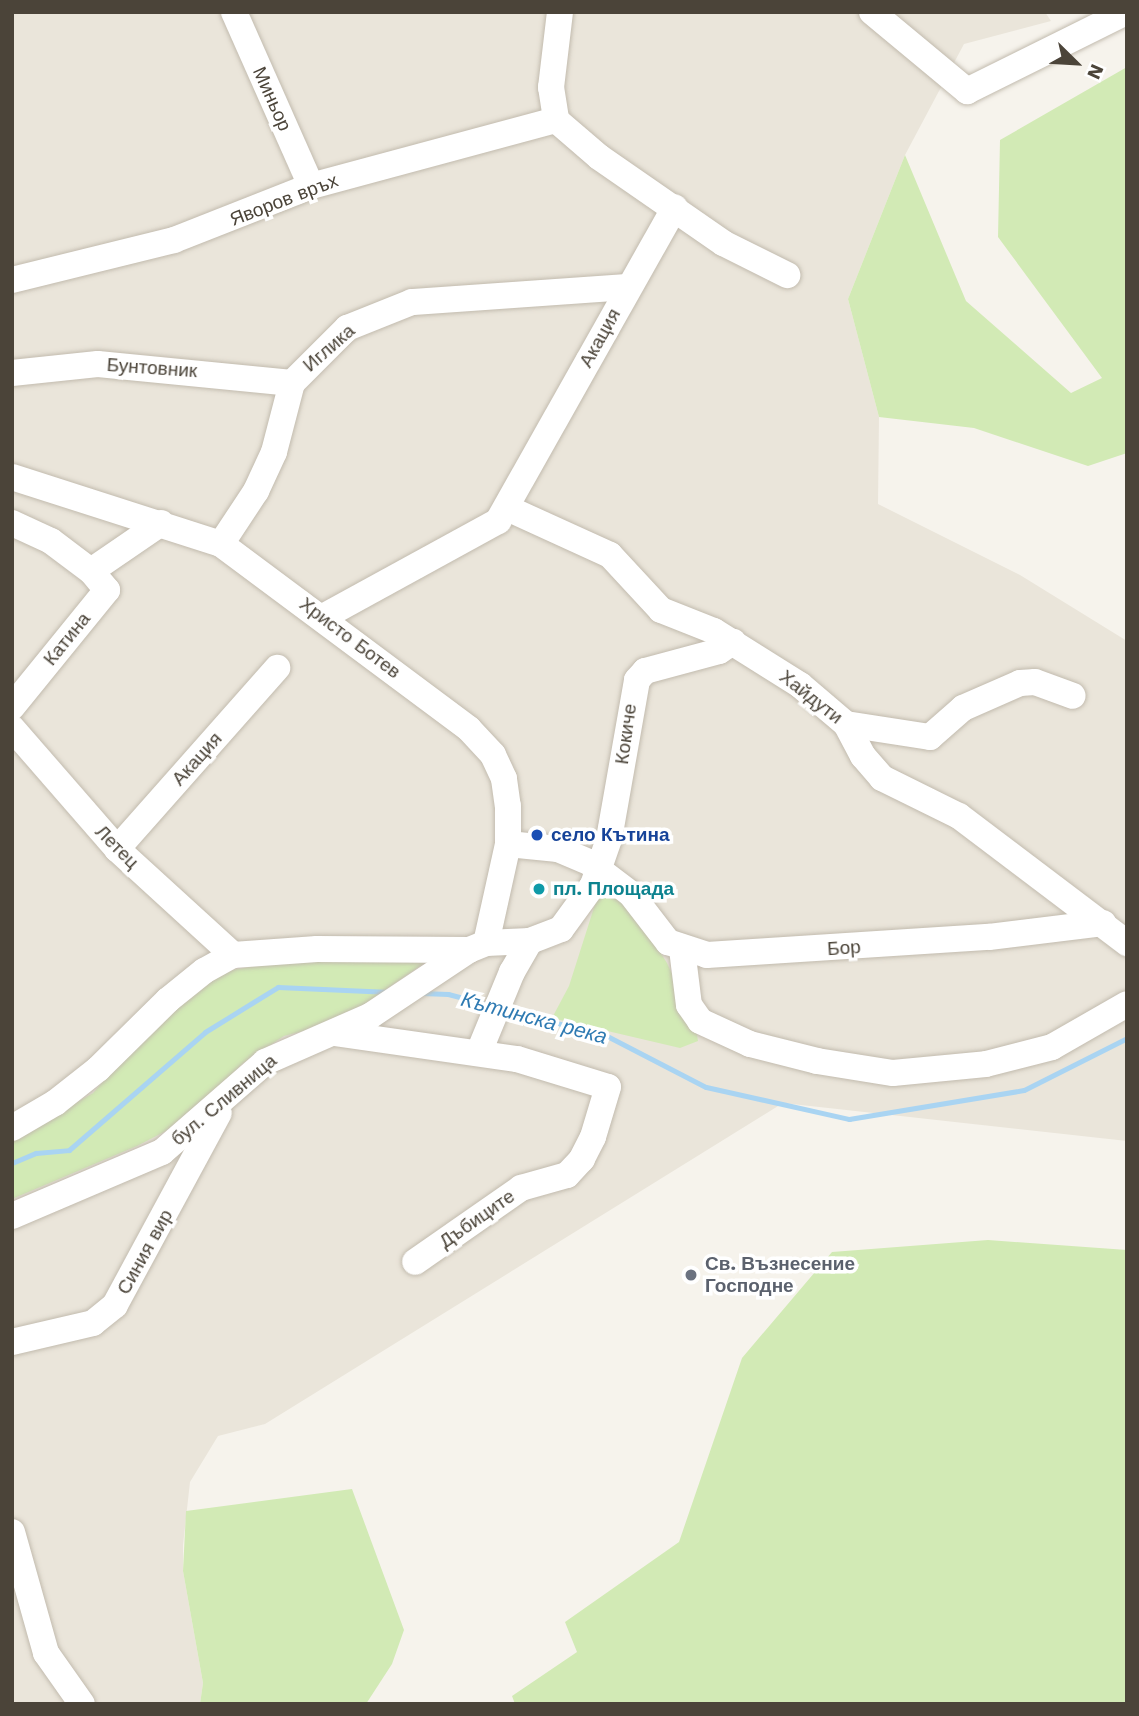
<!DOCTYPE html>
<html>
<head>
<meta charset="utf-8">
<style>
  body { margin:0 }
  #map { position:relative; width:1139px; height:1716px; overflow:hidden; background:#f6f3ec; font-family:"Work Sans",sans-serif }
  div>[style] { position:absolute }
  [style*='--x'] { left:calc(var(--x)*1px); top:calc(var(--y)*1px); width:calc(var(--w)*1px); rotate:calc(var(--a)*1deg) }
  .residential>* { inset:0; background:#eae5da }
  .green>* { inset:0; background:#d2eab5 }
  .stream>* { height:5px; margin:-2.5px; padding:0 2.5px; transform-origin:2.5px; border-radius:2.5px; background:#a9d4f2 }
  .roads { filter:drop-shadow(0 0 2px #c2bbae) drop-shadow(0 0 2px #c2bbae) }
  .minor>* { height:26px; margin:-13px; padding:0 13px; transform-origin:13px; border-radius:13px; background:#fff }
  .dots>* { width:19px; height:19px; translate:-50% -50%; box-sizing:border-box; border:4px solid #fff; border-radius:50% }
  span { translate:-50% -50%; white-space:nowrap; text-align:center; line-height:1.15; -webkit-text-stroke:7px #fff; paint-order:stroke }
  .street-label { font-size:19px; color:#4b4439 }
  .transit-label { font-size:19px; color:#164399; font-weight:700 }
  .left { translate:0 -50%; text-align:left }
  .culture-label { font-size:19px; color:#0d838f; font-weight:700 }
  .worship-label { font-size:19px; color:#5b616d; font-weight:700 }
  .water-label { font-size:21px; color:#2e7ab2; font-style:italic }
  .frame { position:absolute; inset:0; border:14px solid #4b4439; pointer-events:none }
  .north { position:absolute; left:1041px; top:28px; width:70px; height:70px; -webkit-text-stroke:5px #fff; paint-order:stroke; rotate:114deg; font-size:19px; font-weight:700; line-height:28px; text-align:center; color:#4b4439 }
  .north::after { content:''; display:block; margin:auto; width:24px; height:32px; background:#4b4439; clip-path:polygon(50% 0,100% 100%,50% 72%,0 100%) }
</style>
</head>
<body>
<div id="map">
  <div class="residential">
    <i style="clip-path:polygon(12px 12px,1045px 12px,1051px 21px,964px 44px,905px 155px,848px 299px,879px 417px,878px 504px,1020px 575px,1127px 641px,1127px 1141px,783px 1103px,265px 1424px,218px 1436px,190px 1482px,183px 1545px,183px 1571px,203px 1683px,200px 1704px,12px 1704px)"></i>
  </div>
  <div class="green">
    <i style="clip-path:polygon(1127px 67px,1127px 453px,1088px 466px,974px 428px,879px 417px,848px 299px,905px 155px,966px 301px,1071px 393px,1102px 378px,998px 237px,1000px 140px)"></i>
    <i style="clip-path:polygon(598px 895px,615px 896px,634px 911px,667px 963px,695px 1023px,698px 1041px,680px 1048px,552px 1018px,569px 986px)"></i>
    <i style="clip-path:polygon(433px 957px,339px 1022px,284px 1036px,242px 1064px,189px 1119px,137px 1146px,12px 1199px,12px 1140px,93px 1093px,156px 1022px,220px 972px,275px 963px)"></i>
    <i style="clip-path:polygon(988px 1240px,1127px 1250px,1127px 1704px,515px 1704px,512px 1696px,577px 1652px,565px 1622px,679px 1542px,742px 1358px,832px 1252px)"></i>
    <i style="clip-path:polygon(352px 1489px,404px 1630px,392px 1664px,366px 1704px,200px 1704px,203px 1683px,183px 1571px,186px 1511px)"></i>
  </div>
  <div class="stream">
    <i style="--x:421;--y:993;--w:27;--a:2"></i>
    <i style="--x:448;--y:994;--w:43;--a:14.7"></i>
    <i style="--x:506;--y:1010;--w:104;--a:14.4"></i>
    <i style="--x:607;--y:1036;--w:111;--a:27.3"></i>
    <i style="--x:706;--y:1087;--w:147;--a:12.6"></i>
    <i style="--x:849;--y:1119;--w:177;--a:-9.4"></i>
    <i style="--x:1024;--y:1090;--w:115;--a:-26.8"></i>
    <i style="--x:12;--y:1163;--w:26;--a:-23"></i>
    <i style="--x:36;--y:1153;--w:33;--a:-5"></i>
    <i style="--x:69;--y:1150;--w:180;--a:-40.9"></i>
    <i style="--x:205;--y:1032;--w:86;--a:-31.7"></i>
    <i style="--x:278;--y:987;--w:112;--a:2.6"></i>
  </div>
  <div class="roads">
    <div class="minor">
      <i style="--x:234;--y:12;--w:190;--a:66.1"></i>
      <i style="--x:560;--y:12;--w:76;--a:96.8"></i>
      <i style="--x:551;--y:87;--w:33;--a:81"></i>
      <i style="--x:556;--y:120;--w:57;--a:40.7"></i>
      <i style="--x:599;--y:157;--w:151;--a:34.7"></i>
      <i style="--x:723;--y:243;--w:72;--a:26.6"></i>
      <i style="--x:872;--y:12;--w:124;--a:39.7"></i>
      <i style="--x:967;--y:91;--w:178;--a:-26.4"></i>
      <i style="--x:12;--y:280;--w:167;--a:-13.9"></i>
      <i style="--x:174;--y:240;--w:147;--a:-21.5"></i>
      <i style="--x:311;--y:186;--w:254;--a:-15.1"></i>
      <i style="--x:12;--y:373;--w:86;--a:-6"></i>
      <i style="--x:98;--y:364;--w:195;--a:5.6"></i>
      <i style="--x:12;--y:477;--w:219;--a:17.8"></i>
      <i style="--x:221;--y:544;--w:309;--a:36.7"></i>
      <i style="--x:469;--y:729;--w:35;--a:47"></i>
      <i style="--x:493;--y:755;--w:26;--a:65"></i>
      <i style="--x:504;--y:779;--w:27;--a:82"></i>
      <i style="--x:508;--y:806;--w:38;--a:90"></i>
      <i style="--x:508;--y:844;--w:101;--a:102.5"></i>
      <i style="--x:507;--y:508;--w:113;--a:24.5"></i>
      <i style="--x:610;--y:555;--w:75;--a:47.2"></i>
      <i style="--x:661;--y:610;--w:57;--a:21.6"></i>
      <i style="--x:714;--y:631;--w:102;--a:32.1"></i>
      <i style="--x:800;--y:685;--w:60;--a:40.3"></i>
      <i style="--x:846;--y:724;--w:36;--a:62"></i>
      <i style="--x:863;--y:756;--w:29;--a:49"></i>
      <i style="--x:882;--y:778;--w:86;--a:26.3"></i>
      <i style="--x:959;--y:816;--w:211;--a:37.1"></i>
      <i style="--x:12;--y:523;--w:43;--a:24.8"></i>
      <i style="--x:51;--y:541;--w:50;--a:36.9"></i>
      <i style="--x:91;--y:571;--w:25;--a:50"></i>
      <i style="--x:107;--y:590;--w:151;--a:129.1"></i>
      <i style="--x:221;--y:544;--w:64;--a:-56.6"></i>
      <i style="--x:256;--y:491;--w:43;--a:-65.2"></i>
      <i style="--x:274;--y:452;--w:71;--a:-75.4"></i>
      <i style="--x:292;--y:383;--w:78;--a:-45"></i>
      <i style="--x:347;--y:328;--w:70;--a:-21.8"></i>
      <i style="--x:412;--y:302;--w:217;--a:-4"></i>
      <i style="--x:91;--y:571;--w:85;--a:-34.4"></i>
      <i style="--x:323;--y:617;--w:200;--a:-28.7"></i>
      <i style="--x:498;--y:521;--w:360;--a:-60.6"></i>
      <i style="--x:846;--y:724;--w:85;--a:8.8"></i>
      <i style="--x:930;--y:737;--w:44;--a:-41.3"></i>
      <i style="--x:963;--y:708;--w:62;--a:-23.7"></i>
      <i style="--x:1020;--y:683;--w:15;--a:-4"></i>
      <i style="--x:1035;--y:682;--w:40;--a:20.2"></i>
      <i style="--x:12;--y:728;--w:160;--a:49"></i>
      <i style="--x:117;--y:849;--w:157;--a:42.4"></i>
      <i style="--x:508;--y:844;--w:50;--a:5.7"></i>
      <i style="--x:558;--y:849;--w:34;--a:23"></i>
      <i style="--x:589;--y:862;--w:53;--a:37.3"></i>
      <i style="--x:631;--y:894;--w:61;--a:52.4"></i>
      <i style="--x:668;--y:942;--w:41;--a:18.4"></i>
      <i style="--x:707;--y:955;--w:283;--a:-3.7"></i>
      <i style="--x:989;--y:937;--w:115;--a:-7"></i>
      <i style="--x:117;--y:849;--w:242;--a:-48.5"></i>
      <i style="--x:682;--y:949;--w:56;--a:82.9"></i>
      <i style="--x:689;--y:1005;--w:19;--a:55"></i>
      <i style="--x:700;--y:1021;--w:55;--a:24.7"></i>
      <i style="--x:750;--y:1044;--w:69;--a:14.2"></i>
      <i style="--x:817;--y:1061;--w:77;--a:9"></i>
      <i style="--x:893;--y:1073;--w:93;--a:-5.5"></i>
      <i style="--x:986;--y:1064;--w:68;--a:-14.4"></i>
      <i style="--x:1052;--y:1047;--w:86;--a:-29.8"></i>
      <i style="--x:334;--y:1033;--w:185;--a:8.1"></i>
      <i style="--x:517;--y:1059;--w:95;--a:17.1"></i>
      <i style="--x:608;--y:1087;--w:52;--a:106.7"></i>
      <i style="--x:593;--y:1137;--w:25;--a:117"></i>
      <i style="--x:582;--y:1159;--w:22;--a:133"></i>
      <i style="--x:567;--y:1175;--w:48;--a:164.2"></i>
      <i style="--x:521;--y:1188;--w:129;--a:145.1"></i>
      <i style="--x:479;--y:1052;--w:87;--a:-67.6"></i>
      <i style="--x:512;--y:972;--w:36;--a:-60"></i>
      <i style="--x:12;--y:1128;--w:50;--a:-30.2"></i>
      <i style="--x:55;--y:1103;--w:55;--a:-38.3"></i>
      <i style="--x:98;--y:1069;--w:98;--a:-44.6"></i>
      <i style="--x:168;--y:1000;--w:46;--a:-38.9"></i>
      <i style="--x:204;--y:971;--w:33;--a:-29"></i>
      <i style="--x:233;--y:955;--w:84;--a:-4.1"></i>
      <i style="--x:317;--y:949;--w:152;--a:0.4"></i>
      <i style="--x:12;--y:1216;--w:163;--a:-23.1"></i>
      <i style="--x:162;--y:1152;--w:137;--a:-41.1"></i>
      <i style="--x:265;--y:1062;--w:115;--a:-23.7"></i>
      <i style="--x:370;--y:1016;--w:119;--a:-33.7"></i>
      <i style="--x:469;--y:950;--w:18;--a:-22"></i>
      <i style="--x:486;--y:943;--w:44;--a:-2.6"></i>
      <i style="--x:530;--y:941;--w:33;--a:-21"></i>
      <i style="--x:561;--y:929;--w:54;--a:-54"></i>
      <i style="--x:593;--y:885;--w:49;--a:-70.8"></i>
      <i style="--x:609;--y:839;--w:161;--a:-80"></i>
      <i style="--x:637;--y:680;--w:12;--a:-48"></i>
      <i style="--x:645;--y:671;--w:77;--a:-15.1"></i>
      <i style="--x:719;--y:651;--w:17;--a:-33"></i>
      <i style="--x:12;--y:1342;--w:83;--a:-13.2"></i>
      <i style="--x:93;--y:1323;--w:28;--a:-39"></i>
      <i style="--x:115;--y:1305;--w:218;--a:-61.6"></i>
      <i style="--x:12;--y:1532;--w:126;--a:74.3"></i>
      <i style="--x:46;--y:1653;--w:62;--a:54.8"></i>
    </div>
  </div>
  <div class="dots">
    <i style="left:537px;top:835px;background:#1a4fb4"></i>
    <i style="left:539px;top:889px;background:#0f9aa8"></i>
    <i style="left:691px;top:1275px;background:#6b7280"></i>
  </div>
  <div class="street-label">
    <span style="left:272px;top:99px;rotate:66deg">Миньор</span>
    <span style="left:284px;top:200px;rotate:-21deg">Яворов връх</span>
    <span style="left:600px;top:338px;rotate:-61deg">Акация</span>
    <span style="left:329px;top:348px;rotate:-41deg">Иглика</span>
    <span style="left:152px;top:368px;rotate:4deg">Бунтовник</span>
    <span style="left:350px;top:638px;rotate:37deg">Христо Ботев</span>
    <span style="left:67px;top:639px;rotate:-51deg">Катина</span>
    <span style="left:811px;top:697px;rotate:38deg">Хайдути</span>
    <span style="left:626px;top:734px;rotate:-82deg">Кокиче</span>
    <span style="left:197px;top:759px;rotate:-48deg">Акация</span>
    <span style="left:117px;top:847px;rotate:45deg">Летец</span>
    <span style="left:844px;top:948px;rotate:-4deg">Бор</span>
    <span style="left:224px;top:1100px;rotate:-40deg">бул. Сливница</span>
    <span style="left:477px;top:1219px;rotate:-35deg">Дъбиците</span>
    <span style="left:145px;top:1252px;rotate:-61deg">Синия вир</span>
  </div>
  <div class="transit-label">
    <span class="left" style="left:551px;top:835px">село Кътина</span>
  </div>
  <div class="culture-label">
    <span class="left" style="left:553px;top:889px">пл. Площада</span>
  </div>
  <div class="worship-label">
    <span class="left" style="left:705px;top:1275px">Св. Възнесение<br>Господне</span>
  </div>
  <div class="water-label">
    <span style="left:534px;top:1018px;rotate:15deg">Кътинска река</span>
  </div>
  <div class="frame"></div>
  <div class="north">N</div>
</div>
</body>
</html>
